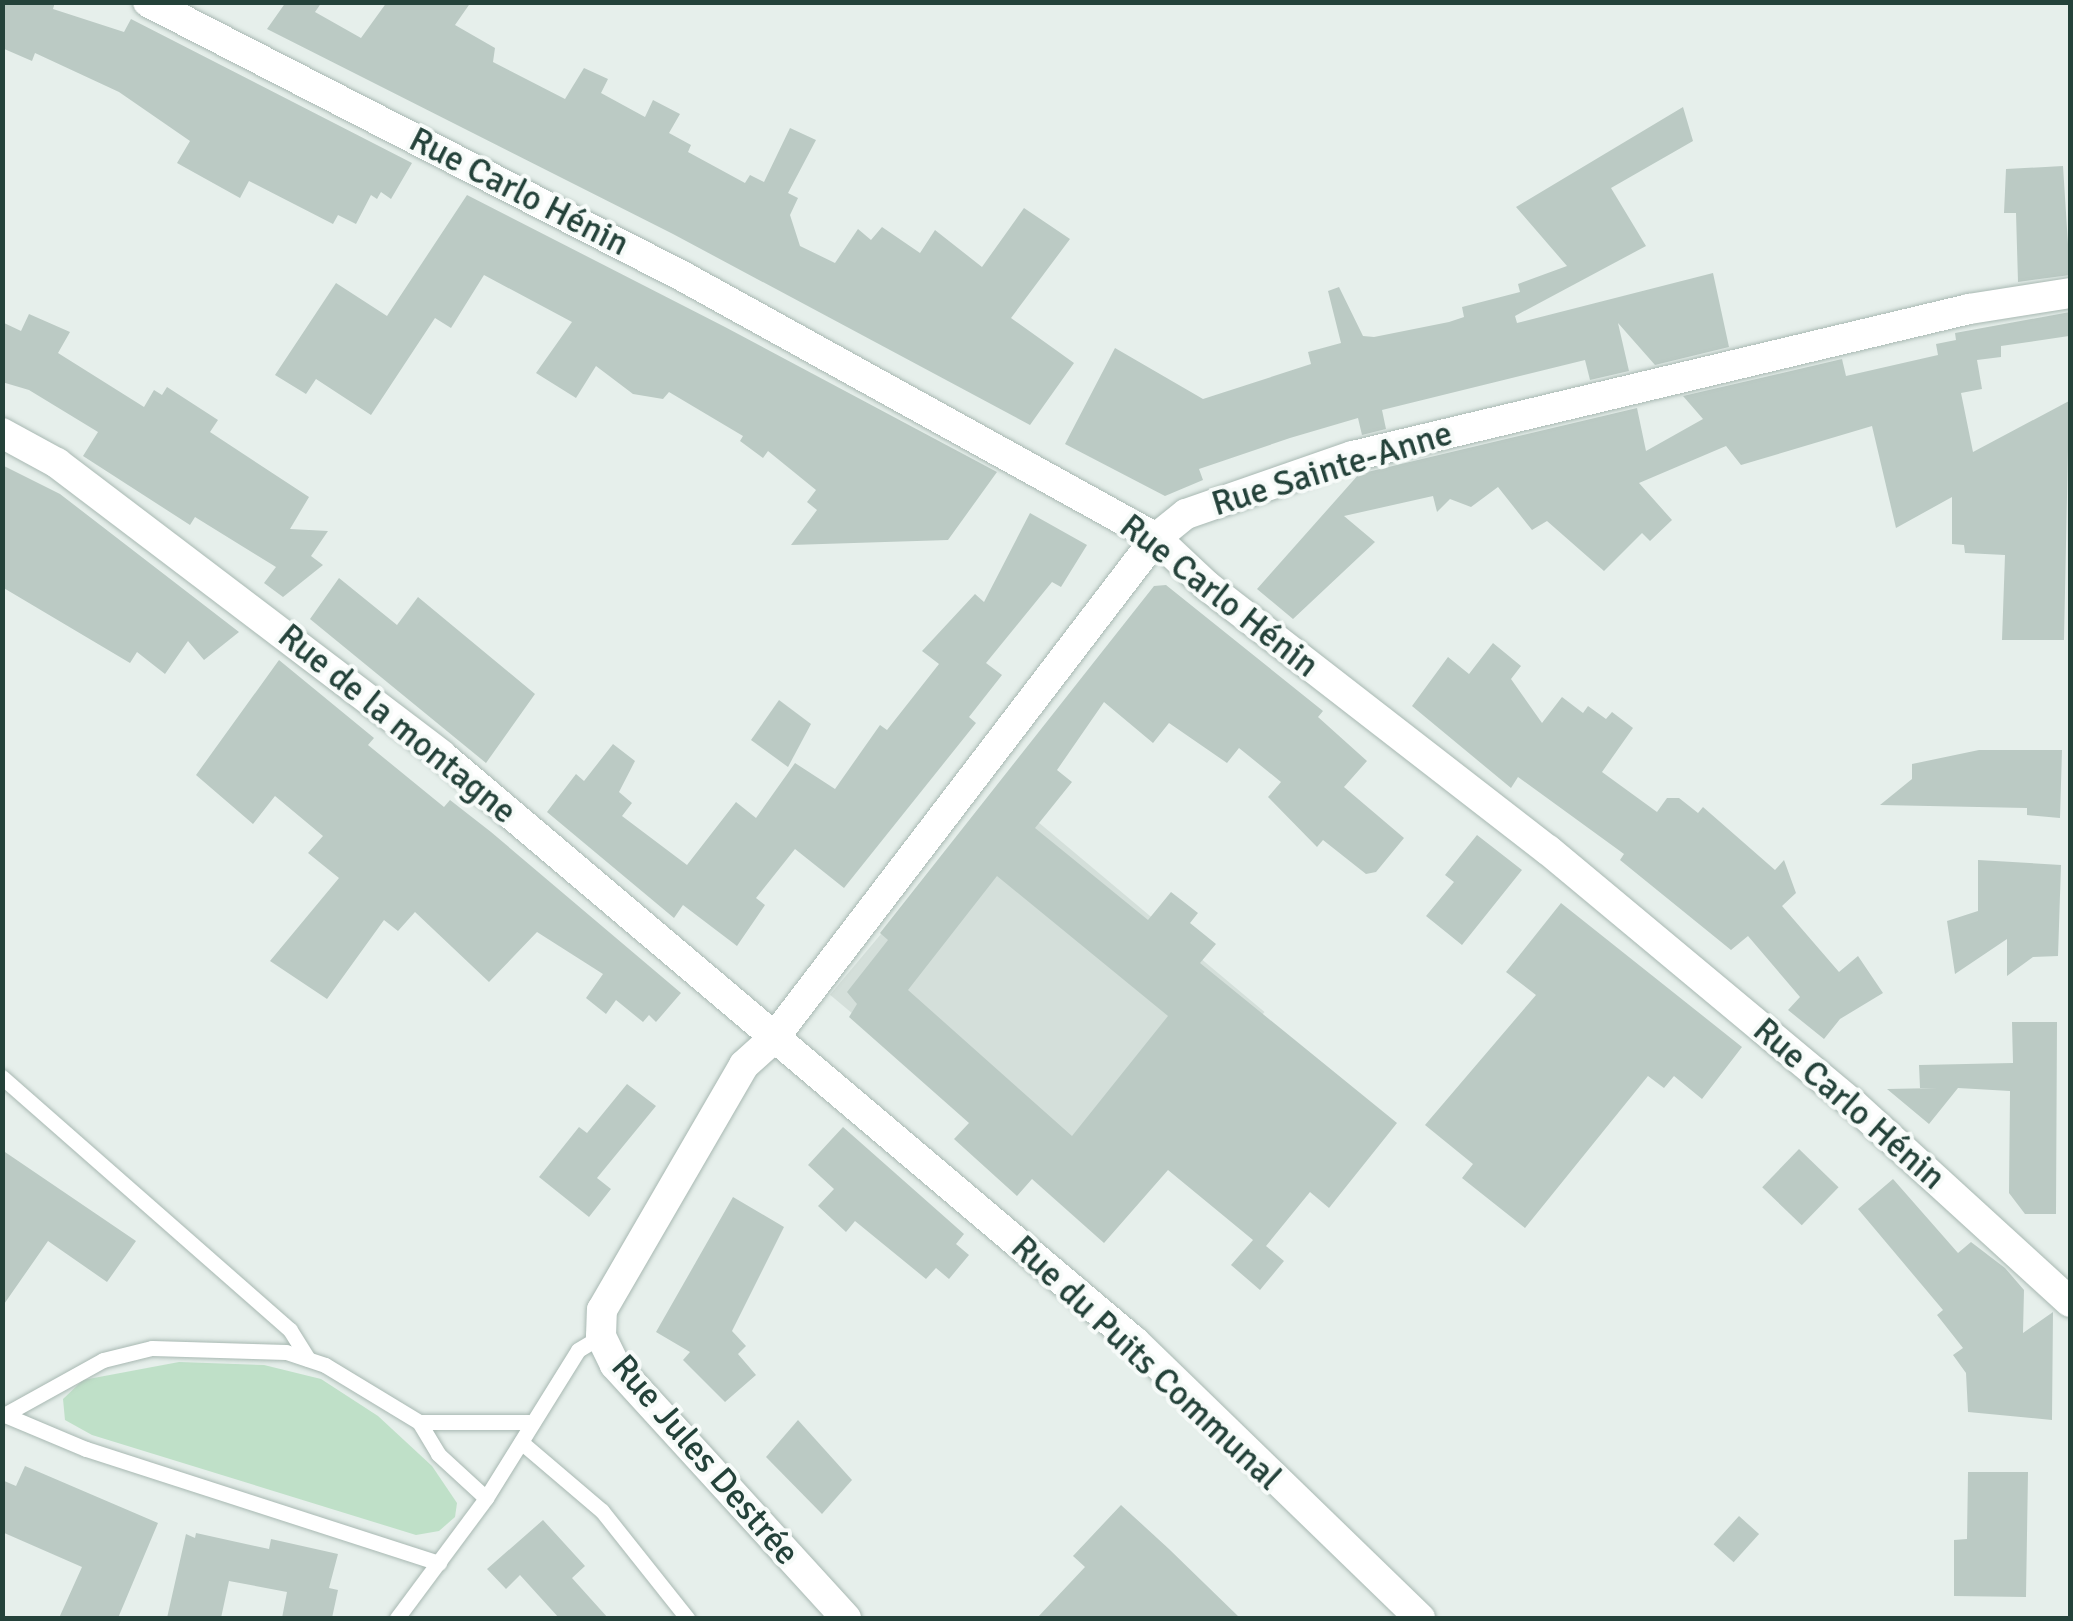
<!DOCTYPE html>
<html>
<head>
<meta charset="utf-8">
<style>
  body { margin:0 }
  #map { position:relative; width:2073px; height:1621px; overflow:hidden; background:#e6efeb; font-family:Signika,sans-serif }
  div>[style] { position:absolute }
  [style*='--x'] { left:calc(var(--x)*1px); top:calc(var(--y)*1px); width:calc(var(--w)*1px); rotate:calc(var(--a)*1deg) }
  .built>* { inset:0; background:#d4dfda; transform-origin:0 0 }
  .green>* { inset:0; background:#bfe0c8 }
  .building>* { inset:0; background:#bbcac4; transform-origin:0 0 }
  .roads { filter:drop-shadow(0 0 2px #a8b8b2) drop-shadow(0 0 2px #a8b8b2) }
  .service>* { height:15px; margin:-7.5px; padding:0 7.5px; transform-origin:7.5px; border-radius:7.5px; background:#fff }
  .minor>* { height:30px; margin:-15px; padding:0 15px; transform-origin:15px; border-radius:15px; background:#fff }
  span { translate:-50% -50%; white-space:nowrap; text-align:center; line-height:1.15; -webkit-text-stroke:8px #f7fbf9; paint-order:stroke }
  .street-label { font-size:35px; color:#24423a }
  .frame { position:absolute; inset:0; border:5px solid #24423a; pointer-events:none }
</style>
</head>
<body>
<div id="map">
  <div class="built">
    <i style="left:1001px;top:791px;width:344px;height:266px;rotate:40deg"></i>
  </div>
  <div class="green">
    <i style="clip-path:polygon(179px 1362px,264px 1365px,321px 1379px,378px 1416px,432px 1466px,457px 1503px,455px 1517px,439px 1531px,416px 1535px,92px 1435px,65px 1420px,63px 1399px,83px 1380px)"></i>
  </div>
  <div class="building">
    <i style="clip-path:polygon(2px 2px,55px 2px,53px 9px,124px 32px,131px 19px,412px 163px,391px 199px,381px 192px,377px 199px,371px 195px,356px 224px,338px 215px,333px 224px,249px 181px,240px 198px,177px 163px,190px 141px,119px 92px,35px 53px,32px 61px,2px 48px)"></i>
    <i style="clip-path:polygon(286px 2px,322px 2px,315px 12px,361px 38px,387px 2px,471px 2px,455px 25px,495px 48px,493px 62px,565px 99px,584px 68px,608px 79px,601px 93px,645px 117px,653px 100px,680px 114px,669px 133px,691px 145px,688px 152px,745px 183px,750px 175px,764px 182px,790px 128px,816px 140px,788px 193px,798px 198px,790px 215px,800px 246px,835px 263px,858px 229px,871px 240px,882px 227px,920px 253px,935px 230px,982px 267px,1024px 208px,1070px 239px,1011px 318px,1074px 363px,1030px 425px,673px 234px,267px 29px)"></i>
    <i style="clip-path:polygon(1683px 107px,1693px 141px,1611px 188px,1646px 246px,1515px 316px,1517px 323px,1713px 273px,1729px 347px,1655px 365px,1618px 323px,1629px 371px,1590px 380px,1585px 360px,1382px 410px,1386px 429px,1362px 435px,1358px 418px,1290px 438px,1199px 469px,1203px 480px,1165px 496px,1065px 444px,1115px 348px,1203px 399px,1311px 364px,1308px 352px,1341px 343px,1328px 291px,1339px 287px,1363px 336px,1374px 337px,1449px 322px,1464px 317px,1462px 307px,1520px 292px,1518px 284px,1567px 266px,1516px 207px)"></i>
    <i style="clip-path:polygon(2063px 166px,2070px 275px,2018px 282px,2016px 213px,2004px 213px,2006px 169px)"></i>
    <i style="clip-path:polygon(467px 195px,725px 327px,997px 472px,948px 540px,791px 545px,817px 510px,807px 502px,816px 490px,768px 451px,763px 458px,740px 441px,743px 436px,669px 392px,663px 399px,633px 394px,596px 366px,576px 398px,536px 373px,572px 322px,484px 275px,451px 328px,435px 318px,371px 415px,316px 379px,306px 394px,275px 375px,336px 283px,387px 316px)"></i>
    <i style="clip-path:polygon(2070px 312px,2069px 336px,2001px 346px,2001px 357px,1977px 360px,1982px 389px,1961px 393px,1973px 452px,2069px 401px,2064px 640px,2002px 640px,2005px 555px,1965px 553px,1964px 545px,1952px 544px,1952px 497px,1896px 528px,1872px 426px,1741px 465px,1726px 446px,1639px 483px,1672px 520px,1650px 541px,1642px 533px,1604px 571px,1547px 521px,1532px 530px,1498px 487px,1471px 507px,1450px 499px,1437px 512px,1433px 496px,1344px 516px,1375px 542px,1293px 619px,1257px 589px,1359px 474px,1637px 408px,1646px 451px,1703px 419px,1683px 396px,1842px 359px,1846px 376px,1938px 355px,1936px 344px,1956px 340px,1955px 333px)"></i>
    <i style="clip-path:polygon(29px 314px,70px 332px,58px 353px,144px 407px,154px 390px,162px 395px,167px 387px,218px 420px,210px 432px,309px 497px,290px 529px,328px 531px,311px 556px,323px 565px,283px 597px,264px 583px,276px 567px,195px 517px,190px 525px,83px 456px,98px 432px,29px 390px,2px 382px,2px 322px,21px 331px)"></i>
    <i style="clip-path:polygon(2px 465px,60px 494px,239px 632px,204px 660px,188px 641px,165px 674px,137px 652px,130px 663px,2px 587px)"></i>
    <i style="clip-path:polygon(1030px 513px,1087px 545px,1061px 587px,1052px 582px,986px 663px,1002px 675px,969px 717px,976px 723px,844px 888px,795px 849px,756px 898px,765px 905px,737px 946px,683px 905px,674px 918px,547px 812px,576px 774px,584px 781px,613px 744px,635px 761px,619px 792px,632px 803px,622px 816px,687px 865px,736px 802px,756px 818px,795px 763px,835px 789px,880px 725px,887px 730px,939px 664px,922px 651px,975px 594px,984px 602px)"></i>
    <i style="clip-path:polygon(339px 578px,397px 625px,418px 597px,535px 694px,486px 763px,310px 619px)"></i>
    <i style="clip-path:polygon(evenodd,1166px 585px,1323px 711px,1318px 717px,1367px 761px,1344px 787px,1404px 838px,1376px 872px,1366px 874px,1323px 840px,1317px 847px,1268px 797px,1281px 782px,1239px 748px,1227px 763px,1169px 723px,1153px 743px,1104px 702px,1057px 770px,1072px 782px,1035px 828px,1148px 920px,1171px 892px,1198px 913px,1190px 923px,1216px 944px,1200px 963px,1397px 1123px,1329px 1208px,1310px 1192px,1266px 1246px,1284px 1261px,1260px 1290px,1231px 1265px,1253px 1240px,1168px 1170px,1104px 1243px,1032px 1179px,1017px 1196px,954px 1139px,969px 1123px,849px 1017px,857px 1004px,847px 992px,888px 940px,880px 933px,1154px 586px,1166px 585px,997px 876px,1168px 1016px,1072px 1136px,908px 990px,997px 876px)"></i>
    <i style="clip-path:polygon(1493px 643px,1521px 666px,1511px 679px,1542px 723px,1562px 697px,1583px 713px,1588px 706px,1606px 719px,1612px 712px,1633px 728px,1602px 772px,1657px 812px,1667px 798px,1679px 798px,1698px 813px,1703px 807px,1775px 870px,1784px 860px,1796px 893px,1782px 906px,1839px 972px,1858px 956px,1883px 993px,1840px 1019px,1824px 1039px,1788px 1010px,1800px 997px,1748px 936px,1731px 950px,1620px 860px,1624px 854px,1518px 777px,1511px 788px,1412px 706px,1448px 657px,1469px 674px)"></i>
    <i style="clip-path:polygon(279px 660px,374px 738px,368px 745px,444px 807px,450px 800px,491px 832px,681px 993px,656px 1022px,649px 1015px,643px 1022px,616px 1000px,606px 1014px,586px 998px,603px 974px,537px 932px,489px 982px,415px 912px,398px 931px,384px 920px,327px 999px,270px 961px,339px 878px,308px 853px,323px 836px,275px 796px,253px 824px,196px 775px)"></i>
    <i style="clip-path:polygon(779px 700px,811px 724px,788px 767px,751px 740px)"></i>
    <i style="clip-path:polygon(1979px 750px,2062px 750px,2060px 818px,2027px 815px,2027px 808px,1880px 805px,1912px 779px,1912px 764px)"></i>
    <i style="clip-path:polygon(1477px 835px,1522px 870px,1462px 945px,1426px 916px,1454px 882px,1445px 875px)"></i>
    <i style="clip-path:polygon(1978px 860px,2061px 865px,2058px 956px,2033px 957px,2007px 976px,2007px 939px,1955px 974px,1947px 921px,1978px 911px)"></i>
    <i style="clip-path:polygon(1561px 903px,1742px 1047px,1702px 1099px,1674px 1076px,1664px 1088px,1648px 1076px,1525px 1228px,1462px 1178px,1473px 1164px,1425px 1125px,1536px 995px,1506px 972px)"></i>
    <i style="clip-path:polygon(2012px 1022px,2057px 1022px,2056px 1214px,2025px 1214px,2009px 1193px,2010px 1091px,1958px 1088px,1929px 1124px,1887px 1089px,1938px 1088px,1920px 1088px,1919px 1065px,2013px 1063px)"></i>
    <i style="clip-path:polygon(627px 1084px,656px 1106px,597px 1178px,611px 1189px,589px 1217px,539px 1177px,579px 1127px,587px 1133px)"></i>
    <i style="clip-path:polygon(843px 1127px,964px 1234px,956px 1244px,969px 1255px,949px 1279px,936px 1268px,926px 1279px,855px 1221px,846px 1232px,818px 1206px,834px 1189px,808px 1165px)"></i>
    <i style="left:1799px;top:1149px;width:55px;height:53px;rotate:44deg"></i>
    <i style="clip-path:polygon(2px 1150px,136px 1241px,107px 1282px,48px 1241px,2px 1307px)"></i>
    <i style="clip-path:polygon(1893px 1179px,1958px 1253px,1971px 1242px,2005px 1268px,2024px 1290px,2023px 1333px,2053px 1312px,2052px 1420px,1968px 1412px,1966px 1373px,1953px 1355px,1963px 1348px,1937px 1315px,1943px 1310px,1858px 1209px)"></i>
    <i style="clip-path:polygon(733px 1197px,784px 1227px,732px 1331px,746px 1346px,738px 1354px,756px 1375px,725px 1402px,683px 1360px,690px 1352px,656px 1332px)"></i>
    <i style="clip-path:polygon(798px 1420px,852px 1480px,822px 1514px,766px 1457px)"></i>
    <i style="clip-path:polygon(25px 1466px,158px 1523px,118px 1618px,59px 1618px,82px 1567px,2px 1532px,2px 1480px,16px 1486px)"></i>
    <i style="clip-path:polygon(1968px 1472px,2028px 1472px,2026px 1597px,1954px 1596px,1954px 1540px,1967px 1539px)"></i>
    <i style="clip-path:polygon(1121px 1505px,1169px 1549px,1240px 1618px,1037px 1618px,1085px 1567px,1073px 1556px)"></i>
    <i style="left:1739px;top:1516px;width:27px;height:38px;rotate:42deg"></i>
    <i style="clip-path:polygon(543px 1520px,585px 1566px,572px 1578px,608px 1618px,559px 1618px,520px 1575px,506px 1589px,487px 1569px)"></i>
    <i style="clip-path:polygon(196px 1533px,269px 1549px,271px 1539px,338px 1554px,329px 1588px,338px 1590px,332px 1618px,282px 1618px,287px 1592px,229px 1581px,221px 1618px,167px 1618px,186px 1534px,195px 1538px)"></i>
  </div>
  <div class="roads">
    <div class="service">
      <i style="--x:2;--y:1077;--w:383;--a:41.3"></i>
      <i style="--x:290;--y:1330;--w:34;--a:58"></i>
      <i style="--x:5;--y:1415;--w:88;--a:22.8"></i>
      <i style="--x:86;--y:1449;--w:371;--a:17.9"></i>
      <i style="--x:2;--y:1416;--w:115;--a:-29"></i>
      <i style="--x:103;--y:1360;--w:50;--a:-13.8"></i>
      <i style="--x:152;--y:1348;--w:134;--a:1.7"></i>
      <i style="--x:286;--y:1352;--w:41;--a:18.4"></i>
      <i style="--x:325;--y:1365;--w:110;--a:31.2"></i>
      <i style="--x:419;--y:1422;--w:37;--a:59"></i>
      <i style="--x:438;--y:1454;--w:65;--a:42.5"></i>
      <i style="--x:419;--y:1422;--w:114;--a:0"></i>
      <i style="--x:521;--y:1442;--w:106;--a:40.4"></i>
      <i style="--x:602;--y:1511;--w:137;--a:51.5"></i>
      <i style="--x:397;--y:1618;--w:149;--a:-53.4"></i>
      <i style="--x:486;--y:1498;--w:174;--a:-58.1"></i>
      <i style="--x:578;--y:1350;--w:27;--a:-31"></i>
    </div>
    <div class="minor">
      <i style="--x:148;--y:2;--w:602;--a:27.16"></i>
      <i style="--x:684;--y:277;--w:539;--a:28.94"></i>
      <i style="--x:1156;--y:538;--w:69;--a:43.2"></i>
      <i style="--x:1206;--y:585;--w:433;--a:37.8"></i>
      <i style="--x:1548;--y:850;--w:396;--a:39.8"></i>
      <i style="--x:1852;--y:1103;--w:295;--a:42.4"></i>
      <i style="--x:2;--y:433;--w:63;--a:28.6"></i>
      <i style="--x:57;--y:463;--w:482;--a:37.2"></i>
      <i style="--x:441;--y:755;--w:909;--a:40.23"></i>
      <i style="--x:1135;--y:1342;--w:397;--a:44.1"></i>
      <i style="--x:846;--y:1618;--w:343;--a:-132.4"></i>
      <i style="--x:615;--y:1365;--w:32;--a:-116"></i>
      <i style="--x:601;--y:1336;--w:26;--a:-88"></i>
      <i style="--x:602;--y:1310;--w:283;--a:-59.9"></i>
      <i style="--x:744;--y:1065;--w:40;--a:-42"></i>
      <i style="--x:774;--y:1038;--w:629;--a:-52.62"></i>
      <i style="--x:1156;--y:538;--w:38;--a:-39"></i>
      <i style="--x:1186;--y:514;--w:177;--a:-19.2"></i>
      <i style="--x:1353;--y:456;--w:633;--a:-13.42"></i>
      <i style="--x:1969;--y:309;--w:102;--a:-9"></i>
    </div>
  </div>
  <div class="street-label">
    <span style="left:519px;top:192px;rotate:27deg">Rue Carlo Hénin</span>
    <span style="left:1332px;top:469px;rotate:-17deg">Rue Sainte-Anne</span>
    <span style="left:1219px;top:596px;rotate:38deg">Rue Carlo Hénin</span>
    <span style="left:397px;top:724px;rotate:39deg">Rue de la montagne</span>
    <span style="left:1849px;top:1104px;rotate:41deg">Rue Carlo Hénin</span>
    <span style="left:1146px;top:1363px;rotate:43deg">Rue du Puits Communal</span>
    <span style="left:705px;top:1460px;rotate:49deg">Rue Jules Destrée</span>
  </div>
  <div class="frame"></div>
</div>
</body>
</html>
